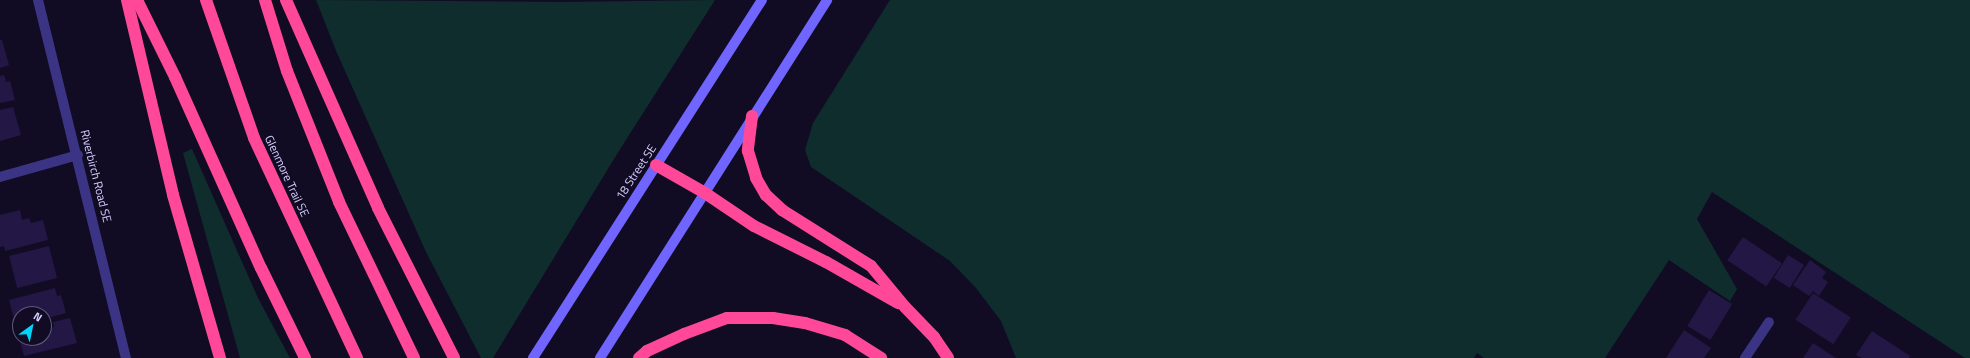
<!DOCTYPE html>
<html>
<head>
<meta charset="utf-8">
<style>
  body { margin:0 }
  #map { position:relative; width:1970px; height:358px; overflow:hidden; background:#110c23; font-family:"Titillium Web",sans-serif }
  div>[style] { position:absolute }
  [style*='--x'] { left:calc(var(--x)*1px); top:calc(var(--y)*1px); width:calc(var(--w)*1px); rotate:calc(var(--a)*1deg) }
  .green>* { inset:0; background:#0f2d2d }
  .building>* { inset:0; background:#231745; transform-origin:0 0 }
  .street>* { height:10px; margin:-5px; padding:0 5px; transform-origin:5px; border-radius:5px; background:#3b3485 }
  .secondary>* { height:10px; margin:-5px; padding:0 5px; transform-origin:5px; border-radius:5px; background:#7065ff }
  .highway>* { height:12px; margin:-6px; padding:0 6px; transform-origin:6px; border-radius:6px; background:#ff4998 }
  span { translate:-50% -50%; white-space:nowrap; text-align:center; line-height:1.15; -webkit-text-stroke:3.5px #110c23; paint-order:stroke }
  .street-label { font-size:12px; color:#d6ceff }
  .north { position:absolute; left:12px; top:306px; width:40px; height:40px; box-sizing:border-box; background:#110c23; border:1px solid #605a7b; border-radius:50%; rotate:33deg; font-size:11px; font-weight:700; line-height:16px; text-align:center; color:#d6ceff }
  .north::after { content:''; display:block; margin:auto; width:14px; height:18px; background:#00d4f9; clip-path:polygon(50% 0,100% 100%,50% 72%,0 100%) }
</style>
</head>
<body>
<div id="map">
  <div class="green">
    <i style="clip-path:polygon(316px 0,562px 2px,715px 0,617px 154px,493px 358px,481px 358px,426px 252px,337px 53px)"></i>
    <i style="clip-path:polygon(890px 0,1970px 0,1970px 358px,1965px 358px,1712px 192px,1697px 219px,1737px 289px,1730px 301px,1669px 260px,1605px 358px,1484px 358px,1477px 353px,1474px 358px,1016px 358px,1001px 321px,976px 288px,950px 261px,811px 167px,805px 150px,813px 123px)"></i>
    <i style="clip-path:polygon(192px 149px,258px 298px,290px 358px,240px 358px,183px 153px)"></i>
  </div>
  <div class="building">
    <i style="clip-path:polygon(0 40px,2px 40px,9px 65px,0 68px)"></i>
    <i style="clip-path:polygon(4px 75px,6px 82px,10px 81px,15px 100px,0 103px,0 76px)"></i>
    <i style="clip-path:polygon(13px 107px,21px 135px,0 141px,0 110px)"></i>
    <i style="clip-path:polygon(20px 210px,22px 220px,29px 218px,31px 223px,43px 220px,48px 240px,5px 251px,4px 246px,0 247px,0 215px)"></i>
    <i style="left:1743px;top:237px;width:47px;height:28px;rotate:34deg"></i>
    <i style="left:49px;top:246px;width:33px;height:41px;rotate:76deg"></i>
    <i style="left:1788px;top:255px;width:19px;height:27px;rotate:32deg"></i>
    <i style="clip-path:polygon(1810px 260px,1826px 272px,1822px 278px,1828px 282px,1819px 296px,1813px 291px,1809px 296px,1793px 285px)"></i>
    <i style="clip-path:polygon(55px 288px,57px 296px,61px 295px,66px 313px,44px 319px,44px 314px,20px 314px,20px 325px,16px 326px,9px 300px)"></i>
    <i style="left:1709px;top:290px;width:27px;height:42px;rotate:31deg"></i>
    <i style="left:1813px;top:293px;width:45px;height:32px;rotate:33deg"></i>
    <i style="clip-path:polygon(70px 318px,77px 343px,24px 356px,19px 338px,44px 338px,44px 329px,54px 327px,53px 322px)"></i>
    <i style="clip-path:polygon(1684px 330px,1711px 348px,1704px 358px,1666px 358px)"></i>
    <i style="clip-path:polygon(1872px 331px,1910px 356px,1909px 358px,1862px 358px,1856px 355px)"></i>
    <i style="clip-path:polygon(1813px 343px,1836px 358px,1803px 358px)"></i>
  </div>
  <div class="street">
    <i style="--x:38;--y:0;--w:369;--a:76.2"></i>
    <i style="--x:0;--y:177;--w:81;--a:-15.8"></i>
    <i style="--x:1745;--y:358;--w:43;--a:-56.3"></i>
  </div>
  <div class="secondary">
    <i style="--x:533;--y:358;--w:425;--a:-57.4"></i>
    <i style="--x:600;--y:358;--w:424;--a:-57.6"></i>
  </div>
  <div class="highway">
    <i style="--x:127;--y:0;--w:200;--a:76.7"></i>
    <i style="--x:173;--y:195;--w:170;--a:73.9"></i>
    <i style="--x:137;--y:0;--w:86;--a:63.7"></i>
    <i style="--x:175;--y:77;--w:209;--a:65.8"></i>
    <i style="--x:261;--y:268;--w:100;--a:63.9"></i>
    <i style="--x:206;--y:0;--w:146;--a:70.8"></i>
    <i style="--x:254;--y:138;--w:243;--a:64.9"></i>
    <i style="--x:265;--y:0;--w:74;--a:72.8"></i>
    <i style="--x:287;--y:71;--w:141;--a:68.3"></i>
    <i style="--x:339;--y:202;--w:173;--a:64.3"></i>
    <i style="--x:286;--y:0;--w:227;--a:66.1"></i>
    <i style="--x:378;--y:208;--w:168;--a:63.1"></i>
    <i style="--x:752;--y:116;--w:35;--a:97"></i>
    <i style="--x:748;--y:151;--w:28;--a:73"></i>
    <i style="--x:756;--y:178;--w:20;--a:60"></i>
    <i style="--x:766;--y:195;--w:22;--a:43"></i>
    <i style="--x:782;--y:210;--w:105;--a:32.2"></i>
    <i style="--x:871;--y:266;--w:53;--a:50.3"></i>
    <i style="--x:905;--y:307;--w:42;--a:46"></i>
    <i style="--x:934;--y:337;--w:25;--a:56"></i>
    <i style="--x:656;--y:165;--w:56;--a:29.7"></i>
    <i style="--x:705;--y:193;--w:59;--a:34"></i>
    <i style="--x:754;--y:226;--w:80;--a:26.6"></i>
    <i style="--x:826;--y:262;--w:83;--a:29.7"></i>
    <i style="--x:639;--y:358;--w:11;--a:-41"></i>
    <i style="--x:647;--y:351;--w:41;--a:-24.7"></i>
    <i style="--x:684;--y:334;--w:46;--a:-20.4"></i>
    <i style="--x:727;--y:318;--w:46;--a:0"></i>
    <i style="--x:773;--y:318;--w:32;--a:9"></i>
    <i style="--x:805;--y:323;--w:42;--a:16.7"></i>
    <i style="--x:845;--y:335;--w:43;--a:32.6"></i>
  </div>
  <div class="street-label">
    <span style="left:636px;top:172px;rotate:-57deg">18 Street SE</span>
    <span style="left:96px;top:176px;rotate:76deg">Riverbirch Road SE</span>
    <span style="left:287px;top:176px;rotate:65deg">Glenmore Trail SE</span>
  </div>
  <div class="north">N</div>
</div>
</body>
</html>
